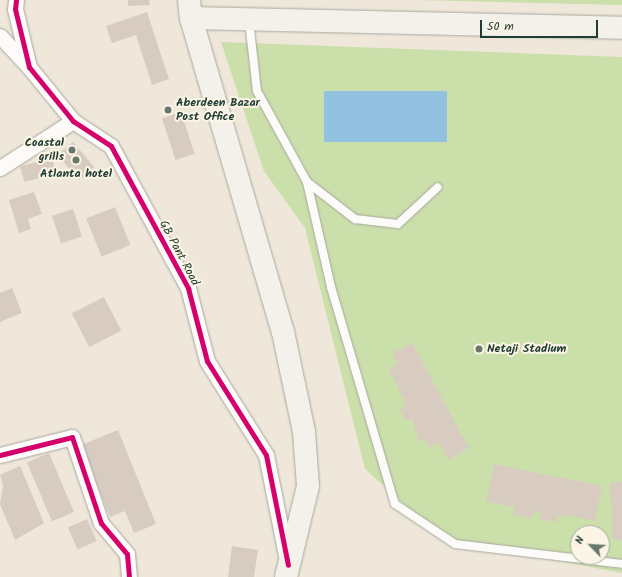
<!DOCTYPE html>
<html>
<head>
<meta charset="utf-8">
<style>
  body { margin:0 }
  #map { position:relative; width:622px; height:577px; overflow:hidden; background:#eee7da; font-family:Kalam,sans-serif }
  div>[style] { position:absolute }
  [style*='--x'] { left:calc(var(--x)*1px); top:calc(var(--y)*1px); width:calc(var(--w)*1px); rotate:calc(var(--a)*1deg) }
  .green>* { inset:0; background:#cbdfaa }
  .water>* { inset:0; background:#93c1e0; transform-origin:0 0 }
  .building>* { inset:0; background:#d8ccc1; transform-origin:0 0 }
  .roads { filter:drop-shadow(0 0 1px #a8a8a0) drop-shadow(0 0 1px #a8a8a0) }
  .lane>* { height:8px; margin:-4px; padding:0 4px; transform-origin:4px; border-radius:4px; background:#fcfbf9 }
  .street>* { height:15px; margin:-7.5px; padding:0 7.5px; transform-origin:7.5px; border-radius:7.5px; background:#fcfbf9 }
  .secondary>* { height:22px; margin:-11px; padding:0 11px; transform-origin:11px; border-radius:11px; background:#f4f1eb }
  .cycleway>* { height:5px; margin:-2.5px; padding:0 2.5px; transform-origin:2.5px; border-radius:2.5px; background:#d6006c }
  .dots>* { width:11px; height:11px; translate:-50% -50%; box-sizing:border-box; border:2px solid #fcf5e5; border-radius:50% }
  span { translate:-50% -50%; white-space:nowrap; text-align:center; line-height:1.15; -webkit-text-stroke:4px #fcf5e5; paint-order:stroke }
  .poi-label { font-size:12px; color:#1f3d34; font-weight:700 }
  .left { translate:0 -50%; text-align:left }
  .right { translate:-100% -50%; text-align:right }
  .street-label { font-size:12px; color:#1f3d34 }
  .north { position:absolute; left:570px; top:525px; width:40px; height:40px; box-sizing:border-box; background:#fcf5e5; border:1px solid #a4ab9e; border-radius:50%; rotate:295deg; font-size:11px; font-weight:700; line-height:16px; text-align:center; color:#1f3d34 }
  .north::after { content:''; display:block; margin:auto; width:14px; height:18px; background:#67786e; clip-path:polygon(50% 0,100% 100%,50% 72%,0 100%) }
  .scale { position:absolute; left:480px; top:20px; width:118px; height:18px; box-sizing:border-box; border:2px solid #1f3d34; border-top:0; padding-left:5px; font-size:12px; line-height:14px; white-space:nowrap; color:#1f3d34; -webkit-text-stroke:3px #fcf5e5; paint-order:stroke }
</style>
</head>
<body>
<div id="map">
  <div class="green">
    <i style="clip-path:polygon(418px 0,622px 0,622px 5px)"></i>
    <i style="clip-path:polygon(evenodd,221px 42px,622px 57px,622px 573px,443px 539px,365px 469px,305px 228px,264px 171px,221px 42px,578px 533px,602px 533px,602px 557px,578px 557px,578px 533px)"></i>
  </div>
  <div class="water">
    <i style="left:324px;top:91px;width:123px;height:51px"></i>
  </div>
  <div class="building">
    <i style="clip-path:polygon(128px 0,149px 0,150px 5px,128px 6px)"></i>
    <i style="clip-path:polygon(147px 12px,169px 79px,152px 85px,136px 35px,112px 43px,106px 26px)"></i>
    <i style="left:181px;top:112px;width:44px;height:20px;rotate:72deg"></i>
    <i style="left:73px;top:142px;width:33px;height:20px;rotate:50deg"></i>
    <i style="left:52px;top:158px;width:16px;height:33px;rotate:75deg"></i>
    <i style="clip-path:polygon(34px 192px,42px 214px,28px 219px,31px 229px,19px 233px,9px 200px)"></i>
    <i style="left:115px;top:207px;width:41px;height:31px;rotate:68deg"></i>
    <i style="left:73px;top:209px;width:29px;height:22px;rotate:72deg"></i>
    <i style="clip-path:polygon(12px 288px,22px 313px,0 322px,0 293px)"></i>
    <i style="left:104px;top:297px;width:38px;height:36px;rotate:63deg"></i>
    <i style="clip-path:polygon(412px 343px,469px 448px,448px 460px,439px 442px,429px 447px,425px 439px,419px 442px,412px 418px,406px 421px,399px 408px,405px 405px,404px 399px,388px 369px,398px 364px,392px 353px)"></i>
    <i style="clip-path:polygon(118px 430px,156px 524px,134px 533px,125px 511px,110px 517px,81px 445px)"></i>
    <i style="left:49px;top:453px;width:64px;height:24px;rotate:67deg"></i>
    <i style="clip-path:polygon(494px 464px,602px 486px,595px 521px,567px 515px,558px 516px,557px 522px,540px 519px,541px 512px,534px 511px,532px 518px,513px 515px,515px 507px,486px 502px)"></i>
    <i style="clip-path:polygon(20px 466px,44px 523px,15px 540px,0 504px,3px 485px,0 475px)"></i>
    <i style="clip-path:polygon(622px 482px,622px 540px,613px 540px,610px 483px)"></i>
    <i style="left:87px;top:519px;width:24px;height:21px;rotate:66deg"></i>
    <i style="clip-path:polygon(232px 546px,258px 550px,254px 577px,228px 577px)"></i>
  </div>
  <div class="roads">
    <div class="lane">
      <i style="--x:249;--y:21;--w:70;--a:83.5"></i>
      <i style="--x:257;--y:91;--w:104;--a:61.2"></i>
      <i style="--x:307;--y:182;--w:108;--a:77.1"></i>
      <i style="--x:331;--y:287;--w:226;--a:73.6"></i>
      <i style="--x:395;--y:504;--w:72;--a:33.7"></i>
      <i style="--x:455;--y:544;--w:168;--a:6.8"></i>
      <i style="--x:307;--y:182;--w:61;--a:37.6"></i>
      <i style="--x:355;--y:219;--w:43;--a:6.6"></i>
      <i style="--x:398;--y:224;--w:54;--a:-42.8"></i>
    </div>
    <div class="street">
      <i style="--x:16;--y:0;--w:9;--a:96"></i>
      <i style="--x:15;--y:9;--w:60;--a:76.4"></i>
      <i style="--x:29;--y:67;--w:70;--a:50.8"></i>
      <i style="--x:73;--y:121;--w:45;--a:33.3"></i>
      <i style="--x:111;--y:146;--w:162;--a:61.5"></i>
      <i style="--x:188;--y:288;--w:75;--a:75.4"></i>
      <i style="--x:207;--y:361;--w:111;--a:57.9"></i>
      <i style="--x:266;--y:455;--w:107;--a:78.7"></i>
      <i style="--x:0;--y:36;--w:41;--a:47"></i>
      <i style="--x:0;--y:168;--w:87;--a:-32.8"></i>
      <i style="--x:0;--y:455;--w:74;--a:-14"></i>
      <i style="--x:72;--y:437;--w:91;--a:71.4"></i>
      <i style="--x:101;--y:523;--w:40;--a:50"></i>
      <i style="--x:127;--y:554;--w:23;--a:85"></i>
    </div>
    <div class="secondary">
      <i style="--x:189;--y:0;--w:18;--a:84"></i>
      <i style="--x:191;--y:18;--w:327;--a:73.7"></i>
      <i style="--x:283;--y:332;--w:102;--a:78.1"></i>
      <i style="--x:304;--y:432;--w:54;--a:85.8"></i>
      <i style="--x:308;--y:486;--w:94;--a:103.6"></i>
      <i style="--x:191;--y:18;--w:431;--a:1.3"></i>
    </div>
  </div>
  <div class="cycleway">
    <i style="--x:16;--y:0;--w:9;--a:96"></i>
    <i style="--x:15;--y:9;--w:60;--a:76.4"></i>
    <i style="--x:29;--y:67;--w:70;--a:50.8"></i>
    <i style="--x:73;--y:121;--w:45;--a:33.3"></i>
    <i style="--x:111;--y:146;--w:162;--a:61.5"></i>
    <i style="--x:188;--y:288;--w:75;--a:75.4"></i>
    <i style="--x:207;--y:361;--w:111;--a:57.9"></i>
    <i style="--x:266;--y:455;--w:112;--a:78.7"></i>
    <i style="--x:0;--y:455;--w:74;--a:-14"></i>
    <i style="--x:72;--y:437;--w:91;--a:71.4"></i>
    <i style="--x:101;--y:523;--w:40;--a:50"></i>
    <i style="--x:127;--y:554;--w:23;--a:85"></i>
  </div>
  <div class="dots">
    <i style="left:168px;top:110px;background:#67786e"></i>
    <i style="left:72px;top:150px;background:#67786e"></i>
    <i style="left:76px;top:160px;background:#67786e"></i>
    <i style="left:479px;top:349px;background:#67786e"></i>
  </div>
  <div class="poi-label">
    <span class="left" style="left:176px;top:110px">Aberdeen Bazar<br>Post Office</span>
    <span class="right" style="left:64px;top:150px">Coastal<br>grills</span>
    <span style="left:76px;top:174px">Atlanta hotel</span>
    <span class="left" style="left:487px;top:349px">Netaji Stadium</span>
  </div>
  <div class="street-label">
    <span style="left:179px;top:253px;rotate:62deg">GB Pant Road</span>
  </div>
  <div class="north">N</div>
  <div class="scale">50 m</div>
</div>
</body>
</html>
